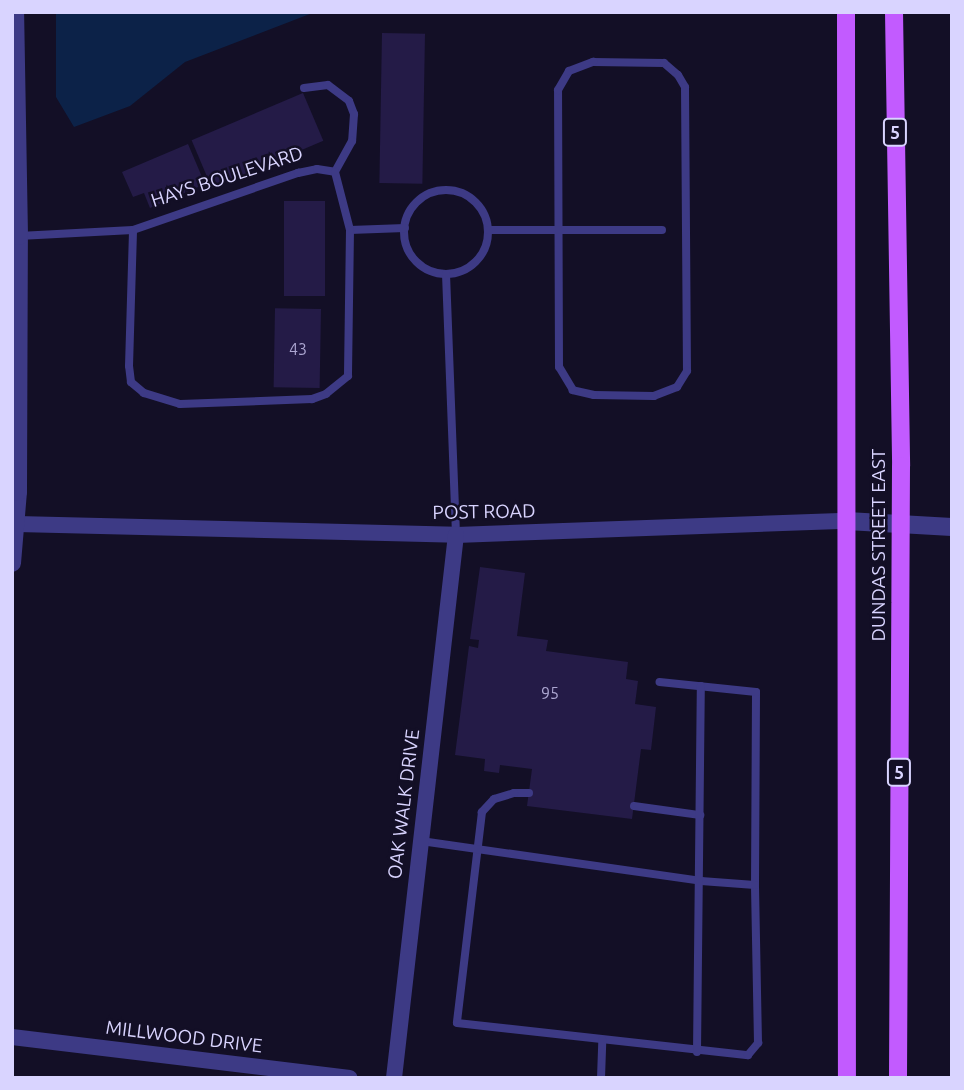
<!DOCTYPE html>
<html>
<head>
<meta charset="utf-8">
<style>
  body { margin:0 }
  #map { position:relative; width:964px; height:1090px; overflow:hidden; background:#130f26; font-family:Ubuntu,sans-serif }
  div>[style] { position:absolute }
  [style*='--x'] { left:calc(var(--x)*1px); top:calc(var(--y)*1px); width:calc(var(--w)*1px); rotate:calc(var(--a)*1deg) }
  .water>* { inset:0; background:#0c2248 }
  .building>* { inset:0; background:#241b47; transform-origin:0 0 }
  .service>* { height:8px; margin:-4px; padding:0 4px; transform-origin:4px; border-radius:4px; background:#3d3a85 }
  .service>.ring { margin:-4px; padding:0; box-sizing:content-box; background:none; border:8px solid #3d3a85; border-radius:50% }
  .minor>* { height:16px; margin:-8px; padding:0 8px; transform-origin:8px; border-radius:8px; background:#3d3a85 }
  .tertiary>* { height:18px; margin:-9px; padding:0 9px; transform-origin:9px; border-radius:9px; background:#3d3a85 }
  .primary>* { height:18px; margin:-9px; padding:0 9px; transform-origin:9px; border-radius:9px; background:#c25bff }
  span { translate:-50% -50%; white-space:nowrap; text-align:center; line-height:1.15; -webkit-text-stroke:5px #130f26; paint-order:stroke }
  .number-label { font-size:16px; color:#aca6d1 }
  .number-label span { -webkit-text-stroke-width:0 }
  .shield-label span { padding:2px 5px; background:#130f26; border:2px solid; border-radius:5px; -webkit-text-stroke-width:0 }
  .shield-label { font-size:18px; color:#d9d4ff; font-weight:700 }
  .street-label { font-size:19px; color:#d9d4ff }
  .frame { position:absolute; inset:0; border:14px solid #d9d4ff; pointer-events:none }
</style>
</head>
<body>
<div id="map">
  <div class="water">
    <i style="clip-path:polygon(56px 12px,315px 12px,185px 62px,130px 106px,74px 127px,56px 97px)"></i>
  </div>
  <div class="building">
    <i style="left:382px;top:33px;width:43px;height:150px;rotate:1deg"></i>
    <i style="left:303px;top:93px;width:52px;height:121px;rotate:67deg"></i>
    <i style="clip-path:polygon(188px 144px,205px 184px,150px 208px,144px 193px,133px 197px,122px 172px)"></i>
    <i style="left:284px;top:201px;width:41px;height:95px"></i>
    <i style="left:321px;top:309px;width:79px;height:46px;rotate:91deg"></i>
    <i style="clip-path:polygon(480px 567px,525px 573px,517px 636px,548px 640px,546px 651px,628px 662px,626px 679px,638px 681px,635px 704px,656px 707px,651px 750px,641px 749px,632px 819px,527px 806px,532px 769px,500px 765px,499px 773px,484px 771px,485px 759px,455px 755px,469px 646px,478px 648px,479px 640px,470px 639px)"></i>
  </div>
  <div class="service">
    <i style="--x:593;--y:62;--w:71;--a:0.8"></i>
    <i style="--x:664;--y:63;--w:18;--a:41"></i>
    <i style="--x:678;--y:75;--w:14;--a:60"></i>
    <i style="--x:685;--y:87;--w:284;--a:89.6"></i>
    <i style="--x:687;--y:371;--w:19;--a:122"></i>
    <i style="--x:677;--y:387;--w:25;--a:159"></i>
    <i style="--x:654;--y:396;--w:60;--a:-179"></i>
    <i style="--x:594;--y:395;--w:22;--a:-167"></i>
    <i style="--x:573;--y:390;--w:27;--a:-121"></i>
    <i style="--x:559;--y:367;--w:277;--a:-90.2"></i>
    <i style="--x:558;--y:90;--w:22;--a:-60"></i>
    <i style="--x:569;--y:71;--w:26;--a:-21"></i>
    <i style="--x:304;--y:88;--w:24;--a:-7"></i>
    <i style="--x:328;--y:85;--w:26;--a:37"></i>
    <i style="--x:349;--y:101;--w:14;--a:69"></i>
    <i style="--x:354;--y:114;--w:27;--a:94"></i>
    <i style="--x:352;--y:141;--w:35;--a:119"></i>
    <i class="ring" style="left:404px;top:190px;width:76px;height:76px"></i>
    <i style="--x:350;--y:230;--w:55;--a:-2.1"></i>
    <i style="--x:488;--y:230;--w:174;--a:0"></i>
    <i style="--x:19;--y:236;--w:114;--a:-3"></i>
    <i style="--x:133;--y:230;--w:175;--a:-19.1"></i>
    <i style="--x:298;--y:173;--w:19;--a:-12"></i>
    <i style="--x:317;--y:169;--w:18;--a:9"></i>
    <i style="--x:335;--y:172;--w:60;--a:75.5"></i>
    <i style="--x:350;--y:230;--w:146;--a:90.8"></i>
    <i style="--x:348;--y:376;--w:28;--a:141"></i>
    <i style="--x:326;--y:394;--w:15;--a:160"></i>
    <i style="--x:312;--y:399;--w:132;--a:177.8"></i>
    <i style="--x:180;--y:404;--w:38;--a:-163"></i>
    <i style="--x:144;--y:393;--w:17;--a:-140"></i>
    <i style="--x:131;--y:382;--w:16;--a:-97"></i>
    <i style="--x:129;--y:366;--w:136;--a:-88.3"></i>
    <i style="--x:446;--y:274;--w:261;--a:87.8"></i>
    <i style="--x:529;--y:793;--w:15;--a:180"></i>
    <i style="--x:514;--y:793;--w:21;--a:163"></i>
    <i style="--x:494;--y:799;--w:18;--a:133"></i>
    <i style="--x:482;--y:812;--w:212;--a:96.8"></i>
    <i style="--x:457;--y:1023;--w:293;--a:6.3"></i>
    <i style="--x:748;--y:1055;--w:16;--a:-50"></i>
    <i style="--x:758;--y:1043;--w:158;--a:-91.1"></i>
    <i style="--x:755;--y:885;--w:193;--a:-89.7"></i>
    <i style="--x:756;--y:692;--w:97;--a:-174.1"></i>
    <i style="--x:634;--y:806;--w:67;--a:7.8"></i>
    <i style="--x:421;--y:841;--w:283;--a:8.1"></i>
    <i style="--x:701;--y:881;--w:54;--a:4.2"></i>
    <i style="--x:697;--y:1052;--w:366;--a:-89.4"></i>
    <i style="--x:601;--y:1078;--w:38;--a:-88"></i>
  </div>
  <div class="minor">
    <i style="--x:17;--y:524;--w:439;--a:1.4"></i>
    <i style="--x:456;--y:535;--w:391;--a:-2.1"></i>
    <i style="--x:12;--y:1037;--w:340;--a:6.9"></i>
    <i style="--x:394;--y:1078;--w:547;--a:-83.49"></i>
  </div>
  <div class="tertiary">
    <i style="--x:847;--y:521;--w:105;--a:3.3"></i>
    <i style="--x:12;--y:563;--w:71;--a:-85.2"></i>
    <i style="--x:18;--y:492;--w:256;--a:-89.8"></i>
    <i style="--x:19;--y:236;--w:224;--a:-91"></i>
  </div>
  <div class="primary">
    <i style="--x:846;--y:12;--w:1066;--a:89.95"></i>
    <i style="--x:894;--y:12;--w:454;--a:89.1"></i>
    <i style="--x:901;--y:466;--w:612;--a:90.28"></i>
  </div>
  <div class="number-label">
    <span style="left:298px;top:349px">43</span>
    <span style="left:550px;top:693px">95</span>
  </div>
  <div class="shield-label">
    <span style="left:895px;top:132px">5</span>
    <span style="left:899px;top:772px">5</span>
  </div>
  <div class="street-label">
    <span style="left:227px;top:177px;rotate:-18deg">HAYS BOULEVARD</span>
    <span style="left:484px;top:512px;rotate:-1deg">POST ROAD</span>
    <span style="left:879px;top:545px;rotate:-90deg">DUNDAS STREET EAST</span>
    <span style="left:404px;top:804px;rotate:-83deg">OAK WALK DRIVE</span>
    <span style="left:184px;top:1037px;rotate:7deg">MILLWOOD DRIVE</span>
  </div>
  <div class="frame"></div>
</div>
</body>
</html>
